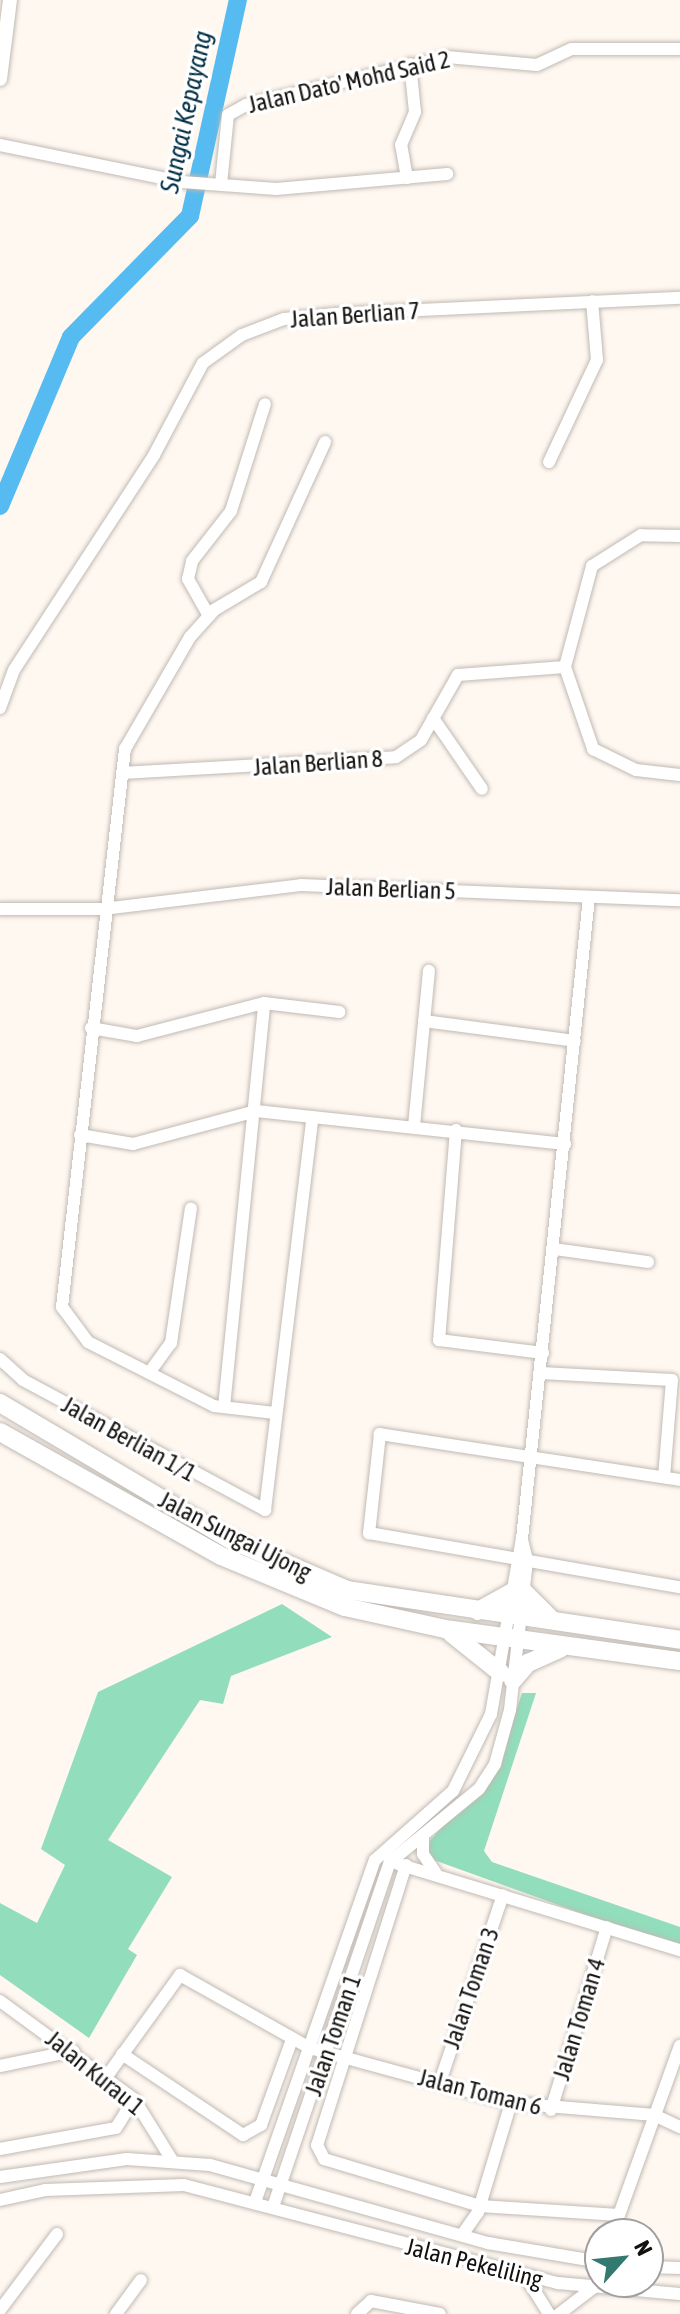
<!DOCTYPE html>
<html>
<head>
<meta charset="utf-8">
<style>
  body { margin:0 }
  #map { position:relative; width:680px; height:2314px; overflow:hidden; background:#fff8f1; font-family:"Asap Condensed",sans-serif }
  div>[style] { position:absolute }
  [style*='--x'] { left:calc(var(--x)*1px); top:calc(var(--y)*1px); width:calc(var(--w)*1px); rotate:calc(var(--a)*1deg) }
  .green>* { inset:0; background:#92ddbb }
  .river>* { height:18px; margin:-9px; padding:0 9px; transform-origin:9px; border-radius:9px; background:#56bbf0 }
  .roads { filter:drop-shadow(0 0 2px #c0bab4) drop-shadow(0 0 2px #c0bab4) }
  .minor>* { height:12px; margin:-6px; padding:0 6px; transform-origin:6px; border-radius:6px; background:#fff }
  .major>* { height:14px; margin:-7px; padding:0 7px; transform-origin:7px; border-radius:7px; background:#fff }
  .highway>* { height:18px; margin:-9px; padding:0 9px; transform-origin:9px; border-radius:9px; background:#fff }
  span { translate:-50% -50%; white-space:nowrap; text-align:center; line-height:1.15; -webkit-text-stroke:7px #fff; paint-order:stroke }
  .street-label { font-size:24px; color:#141210 }
  .water-label { font-size:26px; color:#023046; font-style:italic }
  .north { position:absolute; left:584px; top:2218px; width:80px; height:80px; box-sizing:border-box; background:#fff; border:2px solid #a1a09f; border-radius:50%; rotate:63deg; font-size:22px; font-weight:700; line-height:32px; text-align:center; color:#141210 }
  .north::after { content:''; display:block; margin:auto; width:28px; height:36px; background:#34796f; clip-path:polygon(50% 0,100% 100%,50% 72%,0 100%) }
</style>
</head>
<body>
<div id="map">
  <div class="green">
    <i style="clip-path:polygon(282px 1604px,332px 1637px,231px 1676px,223px 1704px,200px 1700px,108px 1840px,172px 1877px,128px 1949px,137px 1955px,89px 2038px,0 1975px,0 1903px,37px 1923px,65px 1865px,41px 1849px,98px 1692px)"></i>
    <i style="clip-path:polygon(522px 1693px,536px 1693px,484px 1851px,492px 1862px,680px 1927px,680px 1949px,431px 1859px,427px 1844px,499px 1763px)"></i>
  </div>
  <div class="river">
    <i style="--x:0;--y:506;--w:183;--a:-67.2"></i>
    <i style="--x:71;--y:337;--w:170;--a:-45.5"></i>
    <i style="--x:190;--y:216;--w:221;--a:-77.5"></i>
  </div>
  <div class="roads">
    <div class="minor">
      <i style="--x:0;--y:145;--w:186;--a:11.5"></i>
      <i style="--x:182;--y:182;--w:94;--a:4.3"></i>
      <i style="--x:276;--y:189;--w:172;--a:-5"></i>
      <i style="--x:407;--y:178;--w:34;--a:-100"></i>
      <i style="--x:401;--y:145;--w:36;--a:-67"></i>
      <i style="--x:415;--y:112;--w:48;--a:-95.9"></i>
      <i style="--x:221;--y:184;--w:69;--a:-84.2"></i>
      <i style="--x:228;--y:115;--w:21;--a:-29"></i>
      <i style="--x:246;--y:105;--w:207;--a:-13.4"></i>
      <i style="--x:447;--y:57;--w:90;--a:5.1"></i>
      <i style="--x:537;--y:65;--w:38;--a:-25"></i>
      <i style="--x:572;--y:49;--w:108;--a:0"></i>
      <i style="--x:549;--y:462;--w:113;--a:-64.8"></i>
      <i style="--x:597;--y:360;--w:59;--a:-94.8"></i>
      <i style="--x:680;--y:536;--w:39;--a:-179"></i>
      <i style="--x:641;--y:535;--w:58;--a:147.7"></i>
      <i style="--x:592;--y:566;--w:105;--a:105"></i>
      <i style="--x:565;--y:667;--w:87;--a:71.1"></i>
      <i style="--x:593;--y:749;--w:48;--a:26"></i>
      <i style="--x:636;--y:770;--w:44;--a:6.5"></i>
      <i style="--x:209;--y:616;--w:43;--a:-119.6"></i>
      <i style="--x:188;--y:579;--w:18;--a:-77"></i>
      <i style="--x:192;--y:561;--w:63;--a:-52"></i>
      <i style="--x:231;--y:511;--w:112;--a:-72.4"></i>
      <i style="--x:0;--y:708;--w:40;--a:-69.8"></i>
      <i style="--x:14;--y:670;--w:257;--a:-56.9"></i>
      <i style="--x:154;--y:455;--w:104;--a:-62"></i>
      <i style="--x:203;--y:363;--w:48;--a:-35.7"></i>
      <i style="--x:242;--y:335;--w:45;--a:-20.9"></i>
      <i style="--x:284;--y:319;--w:52;--a:-5.5"></i>
      <i style="--x:336;--y:314;--w:344;--a:-2.7"></i>
      <i style="--x:433;--y:718;--w:86;--a:55.4"></i>
      <i style="--x:122;--y:773;--w:274;--a:-3.3"></i>
      <i style="--x:396;--y:757;--w:30;--a:-34"></i>
      <i style="--x:421;--y:740;--w:75;--a:-60.4"></i>
      <i style="--x:458;--y:675;--w:107;--a:-4.3"></i>
      <i style="--x:0;--y:909;--w:103;--a:0"></i>
      <i style="--x:103;--y:909;--w:199;--a:-6.9"></i>
      <i style="--x:301;--y:885;--w:379;--a:2.3"></i>
      <i style="--x:424;--y:1021;--w:152;--a:7.5"></i>
      <i style="--x:91;--y:1028;--w:47;--a:9.9"></i>
      <i style="--x:137;--y:1036;--w:131;--a:-14.6"></i>
      <i style="--x:264;--y:1003;--w:76;--a:6.8"></i>
      <i style="--x:414;--y:1126;--w:156;--a:-84.5"></i>
      <i style="--x:456;--y:1130;--w:211;--a:94.6"></i>
      <i style="--x:439;--y:1340;--w:105;--a:7.1"></i>
      <i style="--x:80;--y:1135;--w:54;--a:9.6"></i>
      <i style="--x:133;--y:1144;--w:127;--a:-15"></i>
      <i style="--x:256;--y:1111;--w:311;--a:6.1"></i>
      <i style="--x:554;--y:1249;--w:95;--a:7.9"></i>
      <i style="--x:0;--y:1359;--w:31;--a:42"></i>
      <i style="--x:23;--y:1380;--w:275;--a:28.2"></i>
      <i style="--x:265;--y:1510;--w:394;--a:-83.1"></i>
      <i style="--x:149;--y:1373;--w:37;--a:-54"></i>
      <i style="--x:171;--y:1343;--w:136;--a:-81.6"></i>
      <i style="--x:541;--y:1373;--w:131;--a:3.1"></i>
      <i style="--x:672;--y:1380;--w:97;--a:94.7"></i>
      <i style="--x:224;--y:1407;--w:406;--a:-84.3"></i>
      <i style="--x:275;--y:1413;--w:61;--a:-173.5"></i>
      <i style="--x:214;--y:1406;--w:141;--a:-153.1"></i>
      <i style="--x:88;--y:1342;--w:44;--a:-126.6"></i>
      <i style="--x:62;--y:1307;--w:562;--a:-83.56"></i>
      <i style="--x:125;--y:749;--w:129;--a:-59.9"></i>
      <i style="--x:190;--y:637;--w:36;--a:-48"></i>
      <i style="--x:214;--y:610;--w:55;--a:-30.8"></i>
      <i style="--x:261;--y:582;--w:154;--a:-65.4"></i>
      <i style="--x:680;--y:1480;--w:304;--a:-171.3"></i>
      <i style="--x:380;--y:1434;--w:100;--a:96.3"></i>
      <i style="--x:369;--y:1533;--w:316;--a:9.9"></i>
      <i style="--x:423;--y:1837;--w:17;--a:90"></i>
      <i style="--x:423;--y:1854;--w:23;--a:56"></i>
      <i style="--x:398;--y:1864;--w:295;--a:17"></i>
      <i style="--x:406;--y:1865;--w:294;--a:107.6"></i>
      <i style="--x:317;--y:2145;--w:16;--a:63"></i>
      <i style="--x:324;--y:2159;--w:163;--a:16.8"></i>
      <i style="--x:480;--y:2206;--w:139;--a:3.7"></i>
      <i style="--x:619;--y:2215;--w:180;--a:-70.2"></i>
      <i style="--x:0;--y:2001;--w:166;--a:36.2"></i>
      <i style="--x:134;--y:2099;--w:72;--a:58.1"></i>
      <i style="--x:122;--y:2054;--w:146;--a:33.8"></i>
      <i style="--x:243;--y:2135;--w:21;--a:-29"></i>
      <i style="--x:261;--y:2125;--w:88;--a:-70.1"></i>
      <i style="--x:0;--y:2066;--w:75;--a:-11.6"></i>
      <i style="--x:107;--y:2076;--w:125;--a:-54.1"></i>
      <i style="--x:180;--y:1975;--w:149;--a:29.3"></i>
      <i style="--x:310;--y:2048;--w:208;--a:15.3"></i>
      <i style="--x:511;--y:2103;--w:144;--a:4.8"></i>
      <i style="--x:654;--y:2115;--w:29;--a:25"></i>
      <i style="--x:440;--y:2082;--w:197;--a:-71.4"></i>
      <i style="--x:551;--y:2110;--w:191;--a:-73"></i>
      <i style="--x:0;--y:2149;--w:118;--a:-10.3"></i>
      <i style="--x:116;--y:2128;--w:34;--a:-58"></i>
      <i style="--x:0;--y:2177;--w:128;--a:-8.1"></i>
      <i style="--x:127;--y:2159;--w:83;--a:4.1"></i>
      <i style="--x:210;--y:2165;--w:289;--a:15.7"></i>
      <i style="--x:488;--y:2243;--w:114;--a:9.6"></i>
      <i style="--x:0;--y:2200;--w:46;--a:-12.5"></i>
      <i style="--x:45;--y:2190;--w:139;--a:-2.1"></i>
      <i style="--x:184;--y:2185;--w:387;--a:14.7"></i>
      <i style="--x:558;--y:2283;--w:122;--a:5.2"></i>
      <i style="--x:255;--y:2202;--w:362;--a:-70.7"></i>
      <i style="--x:375;--y:1860;--w:104;--a:-41.5"></i>
      <i style="--x:453;--y:1791;--w:86;--a:-63.7"></i>
      <i style="--x:491;--y:1714;--w:178;--a:-80"></i>
      <i style="--x:522;--y:1539;--w:645;--a:-84.04"></i>
      <i style="--x:273;--y:2207;--w:364;--a:-71.3"></i>
      <i style="--x:390;--y:1862;--w:115;--a:-39.4"></i>
      <i style="--x:479;--y:1789;--w:30;--a:-57"></i>
      <i style="--x:495;--y:1764;--w:56;--a:-74.5"></i>
      <i style="--x:510;--y:1710;--w:151;--a:-83.5"></i>
      <i style="--x:527;--y:1560;--w:21;--a:-104"></i>
      <i style="--x:462;--y:2235;--w:28;--a:-55"></i>
      <i style="--x:478;--y:2212;--w:114;--a:-73.2"></i>
      <i style="--x:648;--y:2267;--w:32;--a:2"></i>
      <i style="--x:526;--y:2277;--w:44;--a:58.1"></i>
      <i style="--x:0;--y:2310;--w:95;--a:-53.1"></i>
      <i style="--x:116;--y:2314;--w:42;--a:-53.7"></i>
      <i style="--x:357;--y:2314;--w:19;--a:-43"></i>
      <i style="--x:371;--y:2301;--w:70;--a:10.7"></i>
      <i style="--x:559;--y:2314;--w:44;--a:-37.6"></i>
    </div>
    <div class="major">
      <i style="--x:0;--y:79;--w:80;--a:-82.8"></i>
    </div>
    <div class="highway">
      <i style="--x:0;--y:1403;--w:269;--a:30.7"></i>
      <i style="--x:231;--y:1540;--w:126;--a:23.3"></i>
      <i style="--x:347;--y:1590;--w:337;--a:8.5"></i>
      <i style="--x:0;--y:1432;--w:253;--a:29.3"></i>
      <i style="--x:221;--y:1556;--w:134;--a:22.4"></i>
      <i style="--x:345;--y:1607;--w:102;--a:12.4"></i>
      <i style="--x:445;--y:1629;--w:237;--a:7.8"></i>
      <i style="--x:523;--y:1591;--w:40;--a:45"></i>
      <i style="--x:478;--y:1611;--w:39;--a:-29"></i>
      <i style="--x:451;--y:1633;--w:64;--a:38.7"></i>
      <i style="--x:513;--y:1680;--w:23;--a:-49"></i>
      <i style="--x:528;--y:1663;--w:36;--a:-24"></i>
    </div>
  </div>
  <div class="street-label">
    <span style="left:349px;top:82px;rotate:-13deg">Jalan Dato' Mohd Said 2</span>
    <span style="left:355px;top:315px;rotate:-4deg">Jalan Berlian 7</span>
    <span style="left:318px;top:763px;rotate:-4deg">Jalan Berlian 8</span>
    <span style="left:391px;top:889px;rotate:2deg">Jalan Berlian 5</span>
    <span style="left:129px;top:1439px;rotate:29deg">Jalan Berlian 1/1</span>
    <span style="left:235px;top:1536px;rotate:27deg">Jalan Sungai Ujong</span>
    <span style="left:471px;top:1988px;rotate:-71deg">Jalan Toman 3</span>
    <span style="left:579px;top:2019px;rotate:-73deg">Jalan Toman 4</span>
    <span style="left:333px;top:2035px;rotate:-71deg">Jalan Toman 1</span>
    <span style="left:95px;top:2073px;rotate:39deg">Jalan Kurau 1</span>
    <span style="left:480px;top:2092px;rotate:14deg">Jalan Toman 6</span>
    <span style="left:474px;top:2263px;rotate:14deg">Jalan Pekeliling</span>
  </div>
  <div class="water-label">
    <span style="left:187px;top:112px;rotate:-78deg">Sungai Kepayang</span>
  </div>
  <div class="north">N</div>
</div>
</body>
</html>
